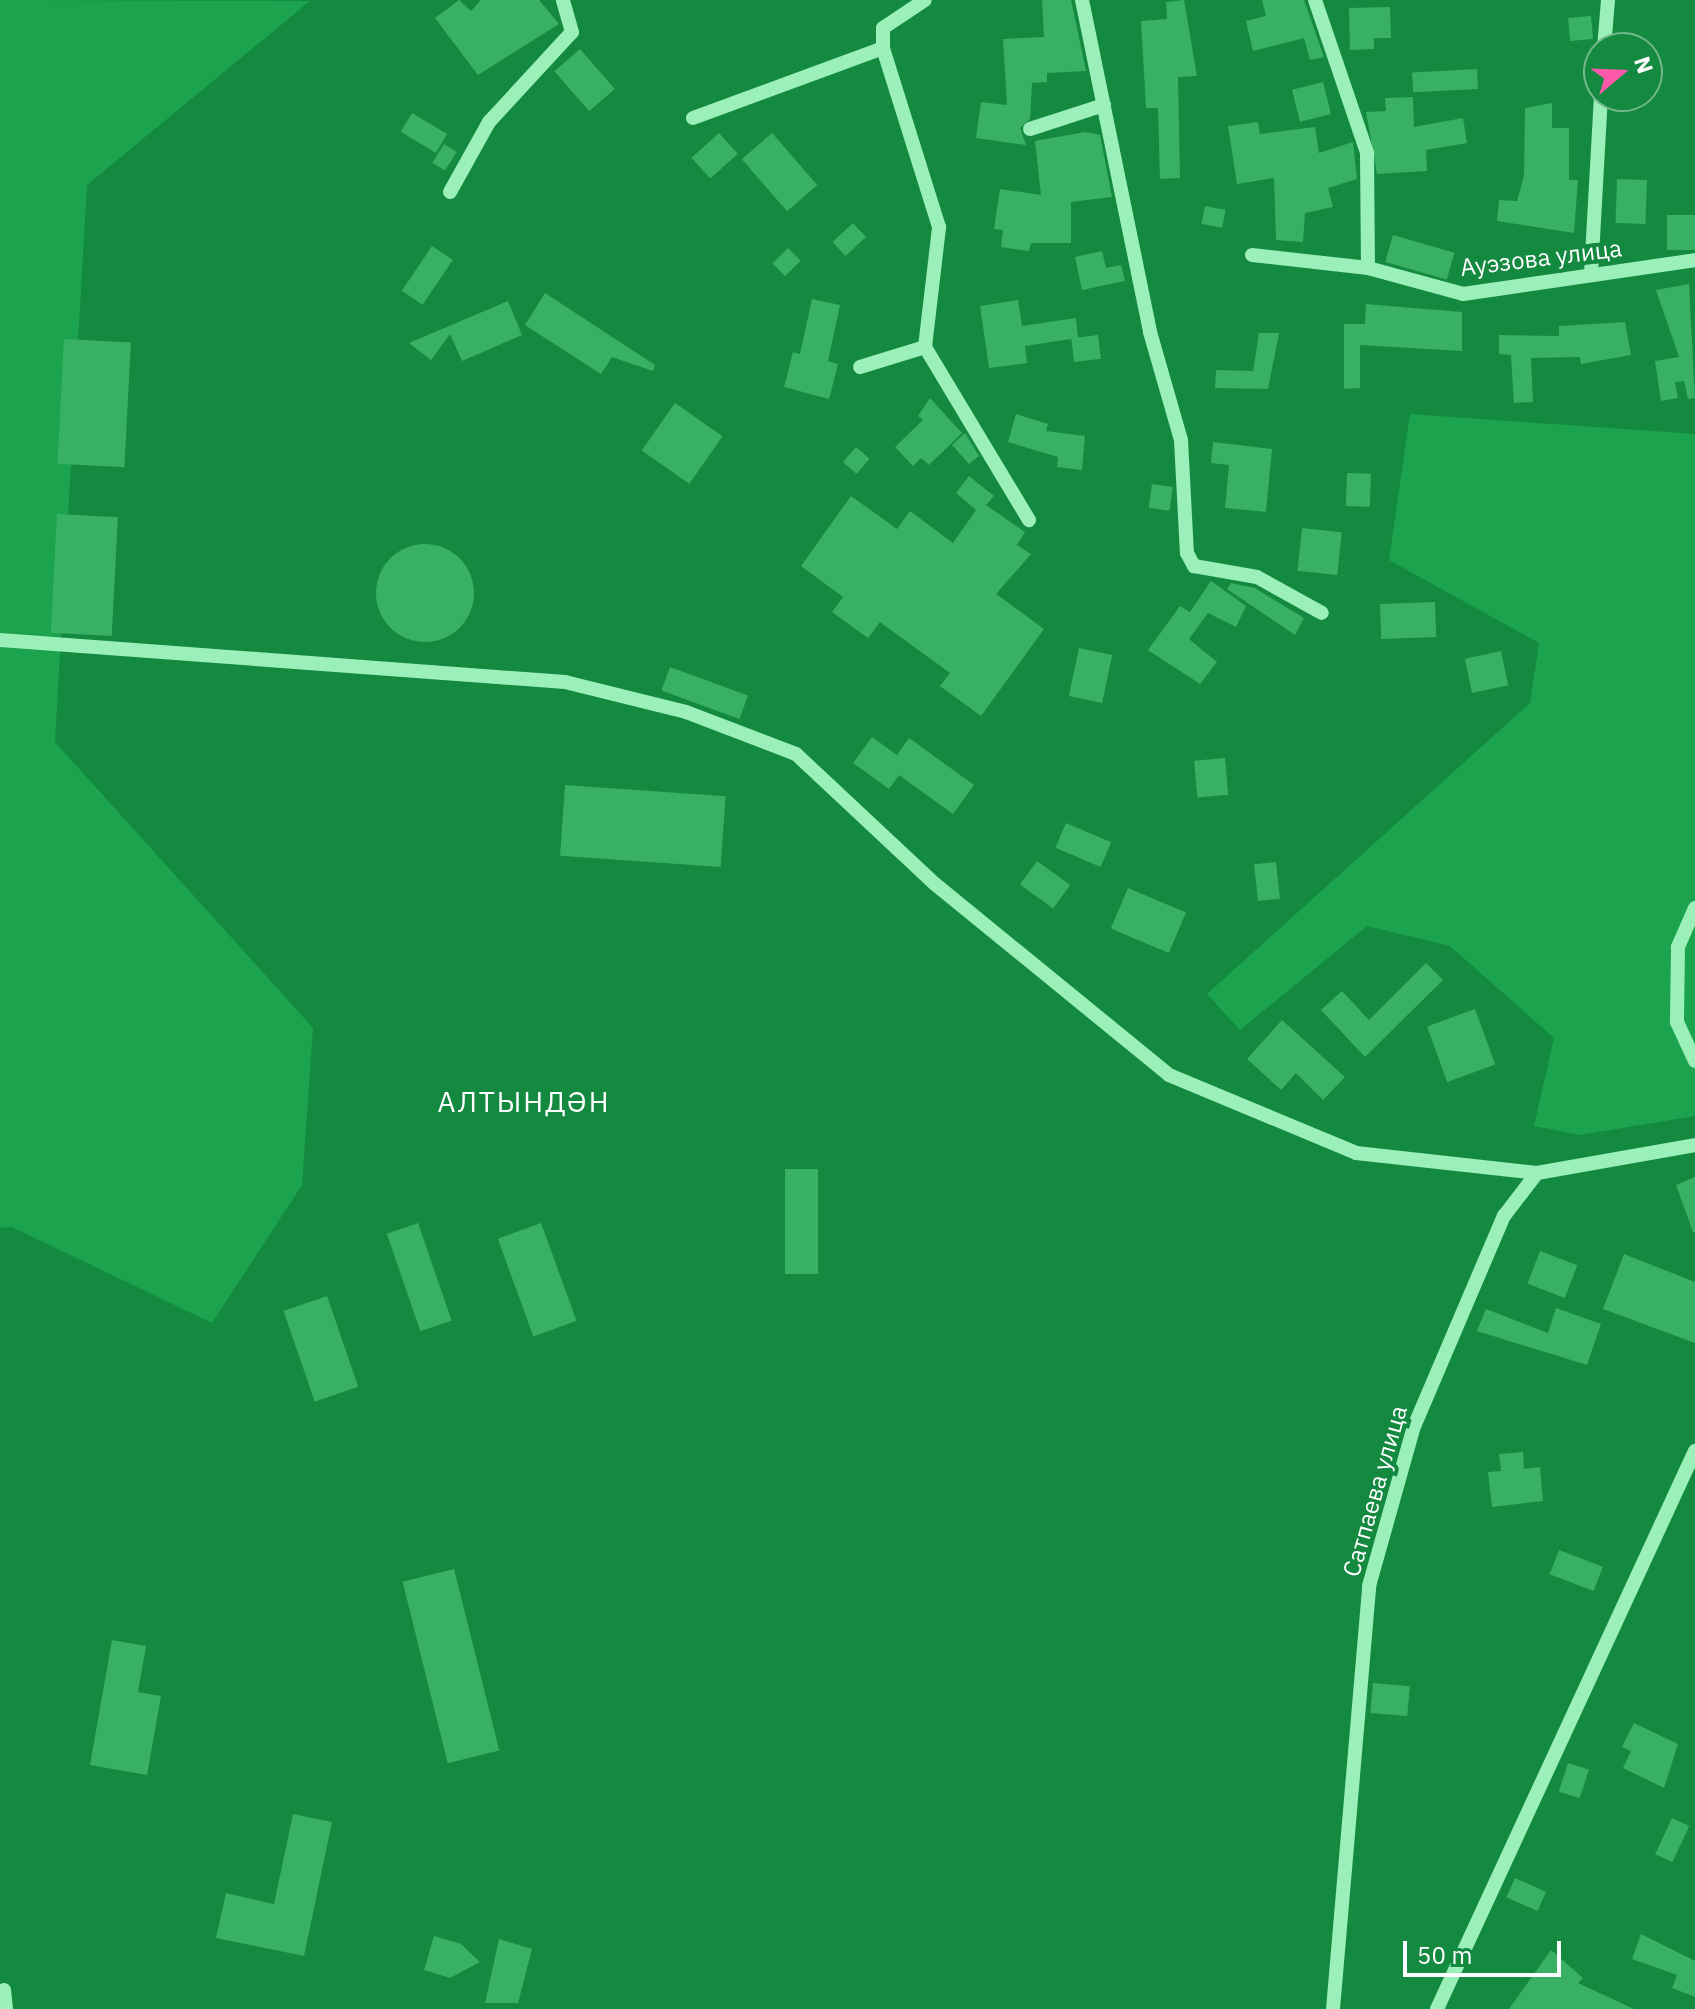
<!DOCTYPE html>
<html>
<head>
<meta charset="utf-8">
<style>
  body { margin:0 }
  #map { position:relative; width:1695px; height:2009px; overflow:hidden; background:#148940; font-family:"IBM Plex Sans",sans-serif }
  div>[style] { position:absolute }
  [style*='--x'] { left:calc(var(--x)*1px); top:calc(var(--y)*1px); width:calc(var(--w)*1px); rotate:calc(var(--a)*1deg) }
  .green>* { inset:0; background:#1ca34d }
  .building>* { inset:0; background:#38b164; transform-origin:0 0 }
  .round { border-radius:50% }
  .minor>* { height:14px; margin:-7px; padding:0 7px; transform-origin:7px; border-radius:7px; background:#9befb9 }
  span { translate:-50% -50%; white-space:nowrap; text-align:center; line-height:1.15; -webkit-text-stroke:8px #148940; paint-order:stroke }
  .street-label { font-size:24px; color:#fff }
  .quarter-label { font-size:28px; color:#fff; letter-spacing:2px }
  .north { position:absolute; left:1583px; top:32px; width:80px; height:80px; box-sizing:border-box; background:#148940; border:2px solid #72b88c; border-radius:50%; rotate:71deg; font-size:22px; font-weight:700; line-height:32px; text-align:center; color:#fff }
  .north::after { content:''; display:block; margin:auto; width:28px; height:36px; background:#ff59a9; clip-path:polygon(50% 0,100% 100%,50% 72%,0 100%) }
  .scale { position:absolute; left:1403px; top:1941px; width:158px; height:36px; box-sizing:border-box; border:4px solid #fff; border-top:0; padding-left:10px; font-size:24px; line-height:28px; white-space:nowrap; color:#fff; -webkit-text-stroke:6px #148940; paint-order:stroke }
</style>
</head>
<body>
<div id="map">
  <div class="green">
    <i style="clip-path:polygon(0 0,310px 1px,87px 185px,55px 742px,313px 1028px,302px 1185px,212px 1323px,12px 1227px,0 1228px)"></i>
    <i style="clip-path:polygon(1410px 414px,1695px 434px,1695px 1116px,1580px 1135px,1534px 1126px,1554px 1038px,1450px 946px,1367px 926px,1240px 1030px,1207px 994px,1530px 703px,1539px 643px,1389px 560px)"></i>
  </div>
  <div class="building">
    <i style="clip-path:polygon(459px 0,471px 11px,481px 0,539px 0,559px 24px,478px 75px,435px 18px)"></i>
    <i style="clip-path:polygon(1042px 0,1071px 0,1086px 71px,1047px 73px,1047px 82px,1032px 83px,1030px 119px,1020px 128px,1026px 145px,976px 138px,981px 102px,1007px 105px,1003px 39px,1044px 37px)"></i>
    <i style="clip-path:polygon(1184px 0,1197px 76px,1178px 77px,1180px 178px,1160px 179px,1158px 108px,1146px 108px,1141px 21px,1167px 19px,1166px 2px)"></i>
    <i style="clip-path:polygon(1262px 0,1304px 0,1324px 57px,1310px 60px,1304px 38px,1253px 51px,1246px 21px,1266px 16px)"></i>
    <i style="clip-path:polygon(1390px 7px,1391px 38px,1374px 38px,1374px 49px,1350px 50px,1349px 8px)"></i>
    <i style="left:1591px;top:16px;width:23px;height:23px;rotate:85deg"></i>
    <i style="left:580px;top:49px;width:53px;height:34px;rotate:49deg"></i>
    <i style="left:1477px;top:69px;width:20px;height:65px;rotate:87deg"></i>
    <i style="left:1323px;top:82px;width:33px;height:32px;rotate:76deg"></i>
    <i style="clip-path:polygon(1413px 97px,1414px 127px,1463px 118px,1467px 143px,1426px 150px,1427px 171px,1377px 174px,1366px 112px,1386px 111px,1385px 98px)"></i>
    <i style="clip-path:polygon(1552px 103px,1552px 128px,1569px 128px,1569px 180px,1578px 180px,1574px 233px,1497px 221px,1499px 200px,1517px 201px,1524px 176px,1525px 108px)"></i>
    <i style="left:412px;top:113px;width:41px;height:22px;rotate:31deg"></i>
    <i style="clip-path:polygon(1258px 122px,1260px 134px,1315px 127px,1319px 153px,1353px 142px,1357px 179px,1328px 188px,1333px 207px,1305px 213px,1303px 242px,1276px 240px,1274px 178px,1237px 184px,1228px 126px)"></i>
    <i style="clip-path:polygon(1085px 132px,1100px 135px,1112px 197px,1071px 202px,1071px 243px,1031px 243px,1029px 251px,1001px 247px,1003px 230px,994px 229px,1000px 189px,1041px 195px,1035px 141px)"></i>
    <i style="left:719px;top:133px;width:28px;height:37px;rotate:48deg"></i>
    <i style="left:772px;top:133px;width:69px;height:40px;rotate:49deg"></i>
    <i style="left:444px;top:144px;width:15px;height:22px;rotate:32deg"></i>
    <i style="left:1617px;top:179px;width:30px;height:44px;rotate:2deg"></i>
    <i style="left:1205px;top:206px;width:21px;height:18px;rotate:11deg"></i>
    <i style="left:1695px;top:215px;width:35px;height:28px;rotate:90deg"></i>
    <i style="left:853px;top:223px;width:19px;height:28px;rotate:47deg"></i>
    <i style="left:1393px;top:235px;width:64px;height:28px;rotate:16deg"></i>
    <i style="left:432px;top:246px;width:25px;height:54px;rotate:34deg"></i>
    <i style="left:788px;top:248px;width:18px;height:22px;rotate:45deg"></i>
    <i style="clip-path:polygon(1102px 251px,1106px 268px,1121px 265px,1125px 281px,1082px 290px,1075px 257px)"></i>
    <i style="clip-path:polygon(1689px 284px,1695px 398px,1688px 399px,1684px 381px,1675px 382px,1678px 398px,1661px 401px,1655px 361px,1679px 357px,1656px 290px)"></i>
    <i style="clip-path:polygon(545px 293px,655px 365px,653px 371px,612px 357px,601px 374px,525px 325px)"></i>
    <i style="clip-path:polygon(812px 299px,840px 305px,828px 361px,838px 364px,829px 399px,784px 387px,793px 352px,800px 354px)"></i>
    <i style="clip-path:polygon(1018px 300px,1022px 326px,1076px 318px,1078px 338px,1025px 346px,1027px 363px,989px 368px,980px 306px)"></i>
    <i style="clip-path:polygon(508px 301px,522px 335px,462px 361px,450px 334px,431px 360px,409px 343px)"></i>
    <i style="clip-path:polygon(1366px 304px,1462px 312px,1462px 351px,1360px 345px,1360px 388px,1344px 389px,1344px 324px,1365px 324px)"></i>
    <i style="clip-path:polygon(1625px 322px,1631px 355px,1581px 364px,1580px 357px,1531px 358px,1533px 402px,1514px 403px,1511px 355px,1499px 354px,1499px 335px,1559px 336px,1559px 326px)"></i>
    <i style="clip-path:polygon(1259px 333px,1279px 333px,1268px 389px,1215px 388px,1216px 370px,1253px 371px)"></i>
    <i style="left:1098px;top:335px;width:24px;height:27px;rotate:83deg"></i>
    <i style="left:64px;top:339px;width:67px;height:125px;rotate:3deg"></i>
    <i style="clip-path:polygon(930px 398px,962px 433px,929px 465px,921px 458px,913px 466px,895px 447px,923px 420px,918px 416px)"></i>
    <i style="left:675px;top:403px;width:58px;height:58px;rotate:35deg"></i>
    <i style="clip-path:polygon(1016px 414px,1048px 424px,1046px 431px,1085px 436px,1082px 470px,1057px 467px,1058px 457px,1008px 442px)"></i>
    <i style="clip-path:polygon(965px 433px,979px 456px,969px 464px,952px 445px)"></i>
    <i style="clip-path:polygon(1213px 442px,1272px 449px,1266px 512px,1225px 508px,1229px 465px,1211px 463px)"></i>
    <i style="left:856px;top:447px;width:18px;height:20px;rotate:41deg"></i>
    <i style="left:1347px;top:473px;width:24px;height:33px;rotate:2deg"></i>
    <i style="clip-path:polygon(969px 476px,994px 496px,986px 505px,1025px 532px,1017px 545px,1031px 554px,996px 594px,1044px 629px,981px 716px,940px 686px,950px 673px,880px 622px,868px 638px,832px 612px,843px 597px,801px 566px,851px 496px,897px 529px,910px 511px,953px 543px,976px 510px,956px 493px)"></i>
    <i style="left:1152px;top:484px;width:21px;height:24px;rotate:8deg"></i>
    <i style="left:57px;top:514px;width:61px;height:119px;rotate:3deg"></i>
    <i style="left:1302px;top:528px;width:40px;height:43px;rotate:6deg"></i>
    <i class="round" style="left:376px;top:544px;width:98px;height:98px"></i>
    <i style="clip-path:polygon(1211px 581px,1246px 606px,1236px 627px,1208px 613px,1189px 639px,1217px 662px,1200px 684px,1148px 650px,1180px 606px,1190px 612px)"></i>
    <i style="clip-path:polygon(1231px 583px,1255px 588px,1304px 618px,1295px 635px,1227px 589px)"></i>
    <i style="left:1435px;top:602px;width:35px;height:55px;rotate:88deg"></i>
    <i style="left:1079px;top:648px;width:34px;height:49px;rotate:12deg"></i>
    <i style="left:1501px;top:651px;width:35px;height:37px;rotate:78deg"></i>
    <i style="left:670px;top:667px;width:83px;height:25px;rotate:20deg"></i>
    <i style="clip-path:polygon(872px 737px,897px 755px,909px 738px,974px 785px,953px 814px,899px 775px,889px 789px,853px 763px)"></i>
    <i style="left:1225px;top:758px;width:37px;height:31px;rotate:85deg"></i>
    <i style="left:565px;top:785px;width:161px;height:71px;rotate:4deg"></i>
    <i style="left:1066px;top:823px;width:49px;height:27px;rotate:23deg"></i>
    <i style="left:1037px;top:861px;width:41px;height:29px;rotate:36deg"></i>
    <i style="left:1276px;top:862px;width:37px;height:22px;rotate:84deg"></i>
    <i style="left:1128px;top:888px;width:63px;height:44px;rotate:23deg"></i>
    <i style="clip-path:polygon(1426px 963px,1443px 980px,1365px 1057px,1321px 1010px,1342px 991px,1369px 1020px)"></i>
    <i style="left:1475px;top:1009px;width:59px;height:51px;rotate:70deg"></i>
    <i style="clip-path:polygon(1282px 1020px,1345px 1077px,1323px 1100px,1296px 1073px,1281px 1090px,1247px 1059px)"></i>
    <i style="left:785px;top:1169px;width:33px;height:105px"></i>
    <i style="clip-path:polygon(1695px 1177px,1695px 1232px,1693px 1232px,1676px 1185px)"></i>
    <i style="left:418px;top:1223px;width:103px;height:33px;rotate:71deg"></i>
    <i style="left:541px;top:1223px;width:104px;height:46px;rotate:70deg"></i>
    <i style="left:1540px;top:1251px;width:40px;height:35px;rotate:21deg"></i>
    <i style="clip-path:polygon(1624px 1254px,1695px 1282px,1695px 1343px,1603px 1309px)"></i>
    <i style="left:327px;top:1296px;width:96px;height:46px;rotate:71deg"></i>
    <i style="clip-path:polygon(1556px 1308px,1601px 1324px,1587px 1365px,1477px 1331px,1486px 1309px,1548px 1333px)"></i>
    <i style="clip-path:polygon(1523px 1452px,1524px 1469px,1540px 1467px,1543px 1501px,1492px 1507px,1488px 1472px,1501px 1471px,1499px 1454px)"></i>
    <i style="left:1559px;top:1550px;width:47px;height:26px;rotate:21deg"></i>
    <i style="left:454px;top:1569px;width:187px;height:53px;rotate:76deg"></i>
    <i style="clip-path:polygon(112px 1640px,146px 1646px,138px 1692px,161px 1696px,147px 1775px,90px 1765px)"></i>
    <i style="left:1373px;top:1683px;width:37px;height:30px;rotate:5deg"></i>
    <i style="clip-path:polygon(1634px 1723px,1678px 1744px,1664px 1788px,1623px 1768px,1631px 1751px,1622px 1747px)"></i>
    <i style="left:1568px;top:1763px;width:22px;height:30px;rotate:18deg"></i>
    <i style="clip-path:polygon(293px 1814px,332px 1822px,304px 1956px,216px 1938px,226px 1893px,274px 1904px)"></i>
    <i style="left:1672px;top:1818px;width:19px;height:40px;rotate:25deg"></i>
    <i style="left:1515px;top:1878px;width:34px;height:21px;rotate:24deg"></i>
    <i style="clip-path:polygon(1641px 1934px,1695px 1961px,1695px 1997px,1672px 1988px,1677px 1975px,1632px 1959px)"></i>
    <i style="clip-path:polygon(434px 1936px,461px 1944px,480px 1962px,450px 1978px,424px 1970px)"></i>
    <i style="clip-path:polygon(499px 1939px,532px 1949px,518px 2003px,485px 2003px)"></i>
    <i style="clip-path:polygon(1551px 1950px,1583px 1978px,1578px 1983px,1634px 2009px,1509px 2009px)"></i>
  </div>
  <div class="minor">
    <i style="--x:1082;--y:0;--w:339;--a:78.4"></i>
    <i style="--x:1150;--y:332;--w:112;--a:74"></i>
    <i style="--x:1181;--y:440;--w:113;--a:87"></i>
    <i style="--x:1187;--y:553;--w:15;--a:62"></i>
    <i style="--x:1194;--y:566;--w:64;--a:9.9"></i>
    <i style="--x:1257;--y:577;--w:74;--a:29"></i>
    <i style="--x:1315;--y:0;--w:162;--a:71.2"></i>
    <i style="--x:1367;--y:153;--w:115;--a:89.5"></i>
    <i style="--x:1604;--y:48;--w:48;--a:-85.2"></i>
    <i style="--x:693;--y:118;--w:202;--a:-20.2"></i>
    <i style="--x:1030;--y:129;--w:78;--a:-18"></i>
    <i style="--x:450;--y:192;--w:80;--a:-60.9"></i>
    <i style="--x:489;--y:122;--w:122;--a:-47.3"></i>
    <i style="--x:572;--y:32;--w:33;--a:-106"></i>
    <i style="--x:1252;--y:255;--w:117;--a:6.4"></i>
    <i style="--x:1368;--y:268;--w:98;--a:15.3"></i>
    <i style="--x:1463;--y:294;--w:234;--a:-8.3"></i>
    <i style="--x:1591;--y:274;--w:178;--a:-86.8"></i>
    <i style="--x:925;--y:347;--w:202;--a:59"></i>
    <i style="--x:860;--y:367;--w:68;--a:-17.1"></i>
    <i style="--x:925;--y:347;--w:121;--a:-83.3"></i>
    <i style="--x:939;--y:227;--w:188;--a:-107.4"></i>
    <i style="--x:883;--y:48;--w:20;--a:-90"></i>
    <i style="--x:883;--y:28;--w:50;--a:-33.7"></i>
    <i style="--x:0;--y:640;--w:567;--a:4.25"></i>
    <i style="--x:565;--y:682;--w:125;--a:13.9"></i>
    <i style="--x:686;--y:712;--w:118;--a:20.9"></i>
    <i style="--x:796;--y:754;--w:190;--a:43.1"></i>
    <i style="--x:935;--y:884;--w:302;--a:39.2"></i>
    <i style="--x:1169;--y:1075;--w:203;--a:22.6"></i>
    <i style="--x:1356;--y:1153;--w:182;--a:6.3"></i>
    <i style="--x:1695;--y:908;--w:43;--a:113.6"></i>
    <i style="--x:1678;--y:947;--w:75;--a:90.8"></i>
    <i style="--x:1677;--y:1022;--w:43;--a:65.2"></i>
    <i style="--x:4;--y:1990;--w:19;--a:84"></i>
    <i style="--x:1333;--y:2009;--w:425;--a:-85.1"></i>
    <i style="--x:1369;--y:1586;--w:163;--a:-74.3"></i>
    <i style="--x:1413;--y:1429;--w:232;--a:-66.9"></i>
    <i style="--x:1504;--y:1216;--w:54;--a:-52.5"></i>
    <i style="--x:1537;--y:1173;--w:160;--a:-10"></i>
    <i style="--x:1437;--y:2009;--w:615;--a:-65.19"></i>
  </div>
  <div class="street-label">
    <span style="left:1541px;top:258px;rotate:-7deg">Ауэзова улица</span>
    <span style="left:1375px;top:1491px;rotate:-74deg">Сатпаева улица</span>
  </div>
  <div class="quarter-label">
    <span style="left:524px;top:1102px">АЛТЫНДӘН</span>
  </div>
  <div class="north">N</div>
  <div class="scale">50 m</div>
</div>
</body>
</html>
